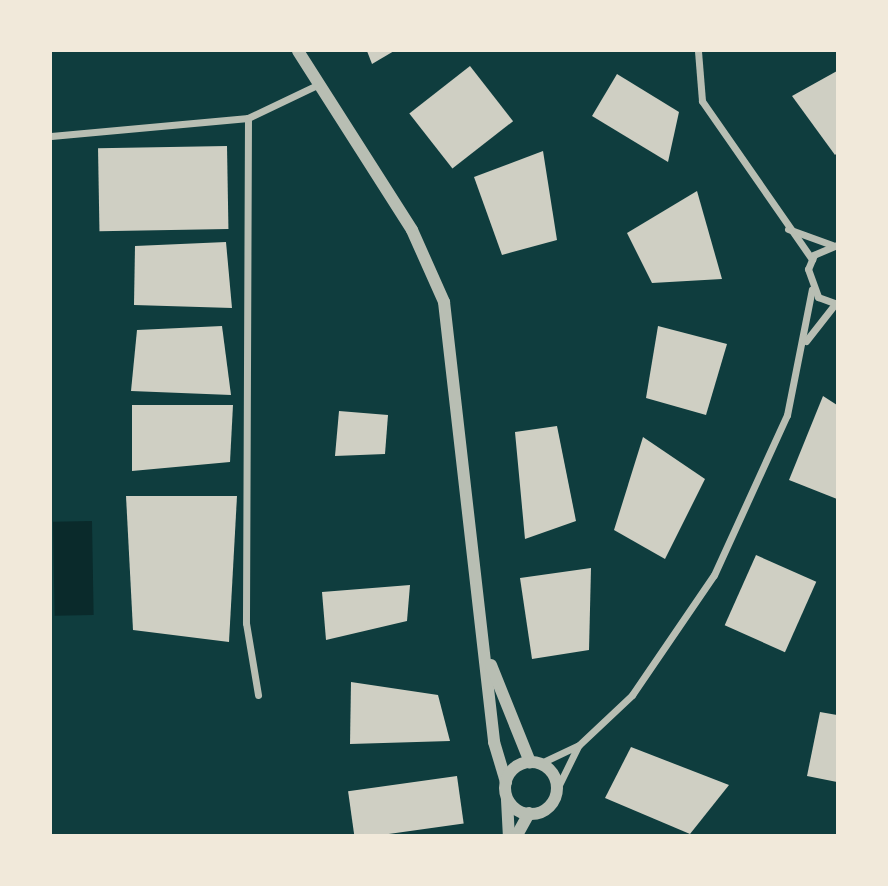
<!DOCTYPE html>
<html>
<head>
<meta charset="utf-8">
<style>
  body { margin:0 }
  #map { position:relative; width:888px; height:886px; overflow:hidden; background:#0f3d3e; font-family:Roboto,sans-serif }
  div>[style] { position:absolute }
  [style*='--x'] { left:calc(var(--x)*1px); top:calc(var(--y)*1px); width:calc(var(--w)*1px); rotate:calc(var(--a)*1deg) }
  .water>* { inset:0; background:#0a2a2b; transform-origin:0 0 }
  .building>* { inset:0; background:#cfcfc3; transform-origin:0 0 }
  .minor>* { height:7px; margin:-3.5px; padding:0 3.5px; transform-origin:3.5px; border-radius:3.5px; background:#b8beb3 }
  .tertiary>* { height:12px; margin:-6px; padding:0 6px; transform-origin:6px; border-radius:6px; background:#b8beb3 }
  .tertiary>.ring { margin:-6px; padding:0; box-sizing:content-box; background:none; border:12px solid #b8beb3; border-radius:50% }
  span { translate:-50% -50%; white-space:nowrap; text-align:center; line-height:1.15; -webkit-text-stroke:5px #f1e9da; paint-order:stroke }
  .frame { position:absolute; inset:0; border:52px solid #f1e9da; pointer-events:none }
</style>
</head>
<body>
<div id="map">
  <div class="water">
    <i style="left:92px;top:521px;width:94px;height:39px;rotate:89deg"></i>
  </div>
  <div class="building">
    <i style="clip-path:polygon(367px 51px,394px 51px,372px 64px)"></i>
    <i style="left:470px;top:66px;width:70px;height:77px;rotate:52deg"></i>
    <i style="clip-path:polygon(837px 71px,837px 153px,835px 155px,792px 96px)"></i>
    <i style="clip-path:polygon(617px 74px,679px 112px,668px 162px,592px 116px)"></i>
    <i style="left:227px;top:146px;width:83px;height:129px;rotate:89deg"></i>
    <i style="clip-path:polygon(543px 151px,557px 240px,502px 255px,474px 177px)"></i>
    <i style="clip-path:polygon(697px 191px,722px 279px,652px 283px,627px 233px)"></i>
    <i style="clip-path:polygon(226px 242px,232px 308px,134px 305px,135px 246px)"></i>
    <i style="clip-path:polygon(222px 326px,231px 395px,131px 391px,137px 330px)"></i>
    <i style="clip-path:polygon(658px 326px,727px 344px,706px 415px,646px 398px)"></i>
    <i style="clip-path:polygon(823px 396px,837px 405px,837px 499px,789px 480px)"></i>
    <i style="clip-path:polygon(132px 405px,233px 405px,230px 462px,132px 471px)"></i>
    <i style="clip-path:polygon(339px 411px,388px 415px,385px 454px,335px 456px)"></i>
    <i style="clip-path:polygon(557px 426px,576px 521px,525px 539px,515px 432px)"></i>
    <i style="clip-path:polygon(643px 437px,705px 479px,665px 559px,614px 530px)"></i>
    <i style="clip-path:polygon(126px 496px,237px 496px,229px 642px,133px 630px)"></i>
    <i style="left:756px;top:555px;width:66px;height:77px;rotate:24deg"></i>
    <i style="clip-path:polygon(591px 568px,589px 650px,532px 659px,520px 578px)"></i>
    <i style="clip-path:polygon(410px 585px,407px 621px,326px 640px,322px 592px)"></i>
    <i style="clip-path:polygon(351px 682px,438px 695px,450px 741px,350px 744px)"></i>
    <i style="clip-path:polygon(820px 712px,837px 715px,837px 782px,807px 776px)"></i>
    <i style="clip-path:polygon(631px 747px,729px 785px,690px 834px,605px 798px)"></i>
    <i style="left:457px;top:776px;width:48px;height:110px;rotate:82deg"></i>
  </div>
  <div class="minor">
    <i style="--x:698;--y:51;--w:50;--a:85.4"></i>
    <i style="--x:702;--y:101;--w:193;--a:55.2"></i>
    <i style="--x:248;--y:118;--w:505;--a:90.23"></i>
    <i style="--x:246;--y:623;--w:73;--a:80.5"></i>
    <i style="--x:51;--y:136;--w:198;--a:-5.2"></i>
    <i style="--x:248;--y:118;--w:74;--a:-25.5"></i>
    <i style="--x:788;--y:229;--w:47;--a:20"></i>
    <i style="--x:837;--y:245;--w:25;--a:157"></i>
    <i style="--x:814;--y:255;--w:15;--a:113"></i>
    <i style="--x:808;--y:269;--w:30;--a:70"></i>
    <i style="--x:818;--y:297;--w:20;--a:20"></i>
    <i style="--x:806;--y:341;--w:47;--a:-51.9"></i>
    <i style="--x:539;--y:764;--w:44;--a:-25.4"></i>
    <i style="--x:579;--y:745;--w:73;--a:-43.3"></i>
    <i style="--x:632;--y:695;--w:145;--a:-55.7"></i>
    <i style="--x:714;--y:575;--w:176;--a:-65.5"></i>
    <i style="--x:787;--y:415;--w:128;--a:-78.8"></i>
    <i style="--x:556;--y:791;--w:50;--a:-63.9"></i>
  </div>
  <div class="tertiary">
    <i style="--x:298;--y:51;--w:212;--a:57.5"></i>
    <i style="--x:412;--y:230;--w:79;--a:66"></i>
    <i style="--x:444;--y:302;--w:443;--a:83.5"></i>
    <i style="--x:494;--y:742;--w:42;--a:73.3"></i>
    <i style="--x:491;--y:665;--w:105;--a:68.1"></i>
    <i class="ring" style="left:505px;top:762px;width:40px;height:40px"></i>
    <i style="--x:507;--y:800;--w:35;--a:87"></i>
    <i style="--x:517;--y:835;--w:25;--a:-61"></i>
  </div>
  <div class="frame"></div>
</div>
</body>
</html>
